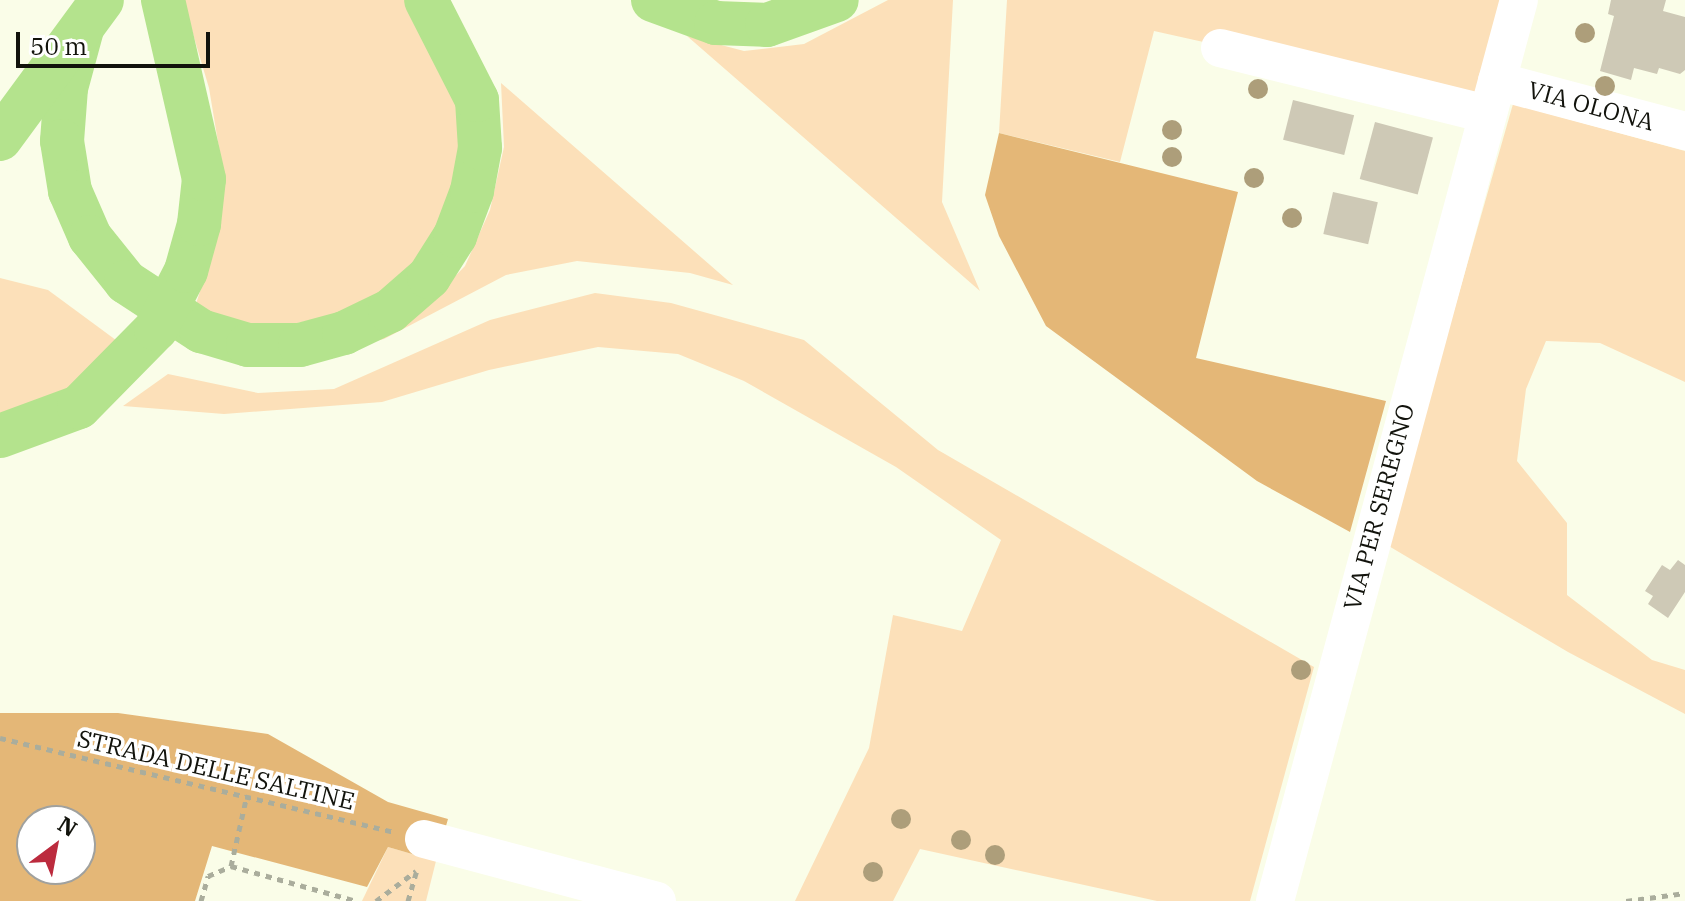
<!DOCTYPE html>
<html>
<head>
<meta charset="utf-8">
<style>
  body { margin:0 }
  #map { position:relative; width:1685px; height:901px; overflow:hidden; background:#fafde8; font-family:"IBM Plex Serif",serif }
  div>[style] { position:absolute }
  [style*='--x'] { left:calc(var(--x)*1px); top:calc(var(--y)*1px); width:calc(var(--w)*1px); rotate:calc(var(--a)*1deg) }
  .green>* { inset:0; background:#fce0b9 }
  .forest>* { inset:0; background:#e4b777 }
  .building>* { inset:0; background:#cec9b6; transform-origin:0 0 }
  .path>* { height:5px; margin-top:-2.5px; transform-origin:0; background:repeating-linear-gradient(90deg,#aaad9c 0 6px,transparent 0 12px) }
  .minor>* { height:38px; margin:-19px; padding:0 19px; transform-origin:19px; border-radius:19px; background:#fff }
  .highway>* { height:44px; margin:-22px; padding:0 22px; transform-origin:22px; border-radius:22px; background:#b4e38d }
  .trees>* { width:20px; height:20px; margin:-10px; border-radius:50%; background:#ad9e7a }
  span { translate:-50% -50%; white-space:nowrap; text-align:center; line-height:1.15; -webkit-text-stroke:7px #fff; paint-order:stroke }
  .street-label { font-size:24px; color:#12130c }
  .north { position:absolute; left:16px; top:805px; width:80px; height:80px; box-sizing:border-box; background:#fff; border:2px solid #a0a19e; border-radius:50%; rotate:32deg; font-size:22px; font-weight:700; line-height:32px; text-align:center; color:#12130c }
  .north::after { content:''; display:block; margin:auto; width:28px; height:36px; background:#bc2b3e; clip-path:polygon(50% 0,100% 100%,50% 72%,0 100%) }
  .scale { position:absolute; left:16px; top:32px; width:194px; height:36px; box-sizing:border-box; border:4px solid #12130c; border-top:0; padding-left:10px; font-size:24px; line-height:28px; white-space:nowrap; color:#12130c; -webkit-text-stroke:6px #fff; paint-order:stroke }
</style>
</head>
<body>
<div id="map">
  <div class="green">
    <i style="clip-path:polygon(183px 0,415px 0,468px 120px,439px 238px,363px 309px,265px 330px,194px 310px,218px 236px,221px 160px,209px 88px)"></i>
    <i style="clip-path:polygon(888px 0,953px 0,942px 202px,980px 291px,687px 36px,744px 51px,804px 44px)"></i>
    <i style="clip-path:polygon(1007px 0,1503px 0,1477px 103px,1154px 31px,1120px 162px,999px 133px)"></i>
    <i style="clip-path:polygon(501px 83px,733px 285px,690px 273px,577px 261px,506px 275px,384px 339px,334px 351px,424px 308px,465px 266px,490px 210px,504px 147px)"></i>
    <i style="clip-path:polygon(1513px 104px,1685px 151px,1685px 382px,1600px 343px,1546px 341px,1526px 389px,1517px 461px,1567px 523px,1567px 595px,1652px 660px,1685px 670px,1685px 714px,1568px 652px,1387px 545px)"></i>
    <i style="clip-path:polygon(0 278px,48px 290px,124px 346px,95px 375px,0 421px)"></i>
    <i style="clip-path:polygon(595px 293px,671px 303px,804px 340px,938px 450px,1314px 667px,1250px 901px,1157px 901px,920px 849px,893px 901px,795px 901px,869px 748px,893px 615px,962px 631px,1001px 540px,896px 467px,744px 381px,678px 354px,598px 347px,489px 370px,382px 402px,224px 414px,123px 406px,168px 374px,258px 393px,334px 389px,490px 320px)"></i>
    <i style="clip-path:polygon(388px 847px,436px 861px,426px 901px,362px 901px)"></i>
  </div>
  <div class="forest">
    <i style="clip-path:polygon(999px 133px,1238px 192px,1196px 358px,1386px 401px,1350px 532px,1257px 481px,1046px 326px,999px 236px,985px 195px)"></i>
    <i style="clip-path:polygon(evenodd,0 713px,118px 713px,268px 734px,388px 802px,448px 819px,436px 861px,388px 847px,367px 887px,212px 846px,195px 901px,0 901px,0 713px,32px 821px,80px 821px,80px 869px,32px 869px,32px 821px)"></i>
  </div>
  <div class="building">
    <i style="clip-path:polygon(1611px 0,1666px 0,1663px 11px,1685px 17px,1685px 70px,1680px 74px,1659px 68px,1657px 74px,1634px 68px,1631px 80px,1600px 71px,1614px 16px,1608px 14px)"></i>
    <i style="left:1293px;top:100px;width:63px;height:41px;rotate:14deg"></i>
    <i style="left:1375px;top:122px;width:60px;height:59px;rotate:15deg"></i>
    <i style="left:1333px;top:192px;width:46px;height:43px;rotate:13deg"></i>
    <i style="clip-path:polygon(1678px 560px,1685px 565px,1685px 592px,1668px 618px,1648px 604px,1653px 596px,1645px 591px,1662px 565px,1670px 570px)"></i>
  </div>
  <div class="path">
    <i style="--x:0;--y:738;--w:407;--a:13.4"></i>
    <i style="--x:231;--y:866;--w:73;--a:-77.3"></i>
    <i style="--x:201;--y:901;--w:26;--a:-74"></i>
    <i style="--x:208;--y:876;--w:25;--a:-23"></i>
    <i style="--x:231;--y:866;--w:130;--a:15.6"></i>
    <i style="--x:376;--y:901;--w:50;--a:-36.9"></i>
    <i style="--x:408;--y:901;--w:35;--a:-74"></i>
    <i style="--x:1626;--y:901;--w:60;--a:-7.7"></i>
  </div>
  <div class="minor">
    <i style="--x:1220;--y:48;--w:275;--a:13.9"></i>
    <i style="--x:1497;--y:81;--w:195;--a:14.9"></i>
    <i style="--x:424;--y:839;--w:241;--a:14.9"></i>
    <i style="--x:1275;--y:901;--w:933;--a:-74.85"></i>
  </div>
  <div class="highway">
    <i style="--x:653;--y:0;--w:67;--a:20.1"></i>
    <i style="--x:716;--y:23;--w:51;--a:2.2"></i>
    <i style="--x:767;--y:25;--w:74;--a:-19.7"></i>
    <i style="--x:82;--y:29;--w:61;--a:105.2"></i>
    <i style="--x:66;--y:88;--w:53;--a:94.3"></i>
    <i style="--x:62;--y:141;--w:51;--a:80.9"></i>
    <i style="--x:70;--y:191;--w:50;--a:66.5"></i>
    <i style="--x:90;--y:237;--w:58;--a:51.3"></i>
    <i style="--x:126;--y:282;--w:90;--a:33.2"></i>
    <i style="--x:201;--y:331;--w:49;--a:16.6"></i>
    <i style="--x:248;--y:345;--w:52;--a:0"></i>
    <i style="--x:300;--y:345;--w:46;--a:-15.3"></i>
    <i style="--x:344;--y:333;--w:51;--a:-25.6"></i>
    <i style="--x:390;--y:311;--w:52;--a:-41.1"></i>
    <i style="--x:429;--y:277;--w:49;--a:-57.6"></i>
    <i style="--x:455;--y:236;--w:48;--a:-69.3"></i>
    <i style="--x:472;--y:191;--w:44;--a:-79.5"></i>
    <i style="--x:480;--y:148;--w:48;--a:-93.6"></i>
    <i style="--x:477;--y:100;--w:112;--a:-117"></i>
    <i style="--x:0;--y:139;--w:172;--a:-53.7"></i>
    <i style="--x:0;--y:436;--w:84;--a:-20.2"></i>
    <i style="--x:79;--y:407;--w:110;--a:-45.4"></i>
    <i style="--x:156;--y:329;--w:65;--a:-62.7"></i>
    <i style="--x:186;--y:271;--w:49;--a:-74.5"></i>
    <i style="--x:199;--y:224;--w:45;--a:-83.7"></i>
    <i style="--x:204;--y:179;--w:184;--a:-102.9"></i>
  </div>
  <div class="trees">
    <i style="left:1585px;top:33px"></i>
    <i style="left:1605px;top:86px"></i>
    <i style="left:1258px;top:89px"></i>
    <i style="left:1172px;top:130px"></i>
    <i style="left:1172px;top:157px"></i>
    <i style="left:1254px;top:178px"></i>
    <i style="left:1292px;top:218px"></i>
    <i style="left:1301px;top:670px"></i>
    <i style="left:901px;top:819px"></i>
    <i style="left:961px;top:840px"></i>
    <i style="left:995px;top:855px"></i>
    <i style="left:873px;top:872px"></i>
  </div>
  <div class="street-label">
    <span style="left:1591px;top:106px;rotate:15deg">VIA OLONA</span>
    <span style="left:1379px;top:507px;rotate:-75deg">VIA PER SEREGNO</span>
    <span style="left:216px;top:770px;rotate:13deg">STRADA DELLE SALTINE</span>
  </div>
  <div class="north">N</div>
  <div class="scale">50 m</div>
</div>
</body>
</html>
